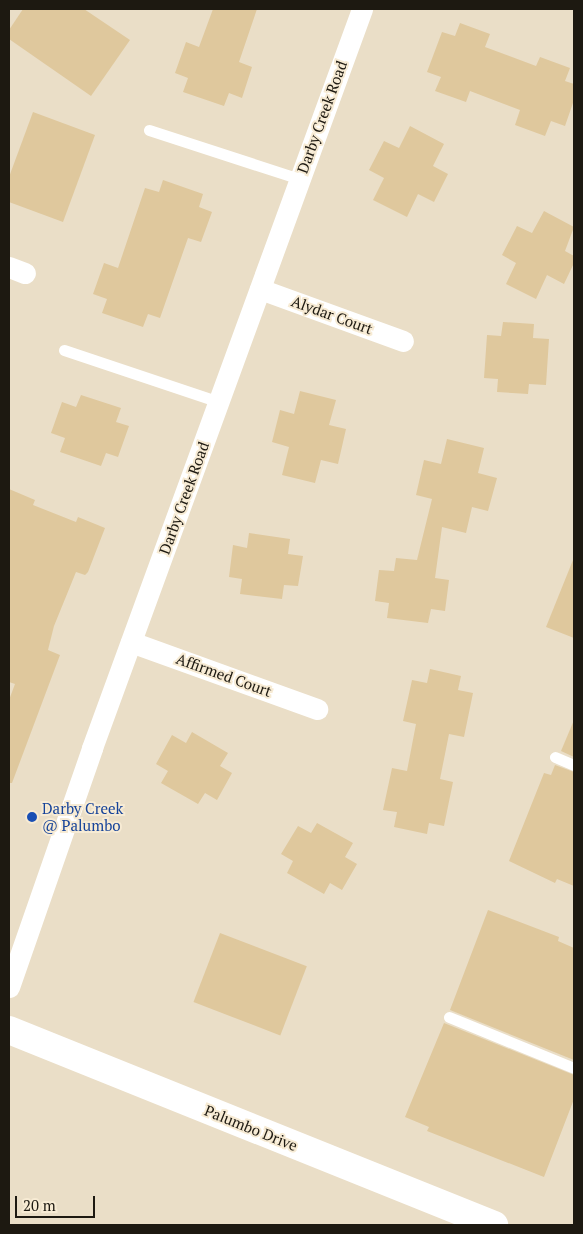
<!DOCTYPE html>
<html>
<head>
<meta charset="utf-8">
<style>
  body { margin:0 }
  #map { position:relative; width:583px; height:1234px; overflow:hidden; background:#eadec7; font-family:"PT Serif",serif }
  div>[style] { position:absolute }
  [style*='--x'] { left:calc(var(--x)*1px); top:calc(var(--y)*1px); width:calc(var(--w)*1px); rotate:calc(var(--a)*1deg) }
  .building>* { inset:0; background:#dfc89d; transform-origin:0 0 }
  .lane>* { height:11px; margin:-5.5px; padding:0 5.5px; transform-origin:5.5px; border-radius:5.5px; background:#fff }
  .street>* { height:21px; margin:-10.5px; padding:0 10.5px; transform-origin:10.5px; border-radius:10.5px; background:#fff }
  .secondary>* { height:28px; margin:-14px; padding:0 14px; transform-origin:14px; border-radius:14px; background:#fff }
  .dots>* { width:14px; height:14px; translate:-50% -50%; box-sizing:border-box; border:2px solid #f7ebd4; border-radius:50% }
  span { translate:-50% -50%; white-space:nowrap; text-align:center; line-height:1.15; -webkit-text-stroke:4px #f7ebd4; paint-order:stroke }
  .street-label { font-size:15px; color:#1d1911 }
  .transit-label { font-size:15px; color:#164399 }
  .left { translate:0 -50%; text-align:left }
  .frame { position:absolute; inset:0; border:10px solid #1d1911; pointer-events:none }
  .scale { position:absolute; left:15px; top:1196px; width:80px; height:22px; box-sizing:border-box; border:2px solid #1d1911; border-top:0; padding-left:6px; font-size:15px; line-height:18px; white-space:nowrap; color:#1d1911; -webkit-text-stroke:4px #f7ebd4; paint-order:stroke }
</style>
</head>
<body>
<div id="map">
  <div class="building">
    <i style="clip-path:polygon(23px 9px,84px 9px,130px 40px,91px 96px,9px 39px,9px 30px)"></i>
    <i style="clip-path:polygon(213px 9px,257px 9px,239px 62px,252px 67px,242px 98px,229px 93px,224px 106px,183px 92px,188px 78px,175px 73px,186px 42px,199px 47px)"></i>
    <i style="clip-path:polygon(460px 23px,490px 34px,485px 47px,536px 66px,540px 57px,570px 68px,565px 81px,574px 84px,574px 100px,565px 126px,551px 121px,545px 136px,515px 125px,520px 110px,470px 91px,466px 102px,435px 91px,441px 77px,427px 72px,442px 32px,455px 36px)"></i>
    <i style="clip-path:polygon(33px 112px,95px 135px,63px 222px,9px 202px,9px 177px)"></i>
    <i style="clip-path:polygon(410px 126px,444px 144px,433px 166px,448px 174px,434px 202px,418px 194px,407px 217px,373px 200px,384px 178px,369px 170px,384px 141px,399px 148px)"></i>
    <i style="clip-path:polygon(163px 180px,203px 194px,199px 207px,212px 212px,201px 242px,188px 238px,160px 318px,148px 314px,143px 327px,102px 313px,107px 299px,93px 294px,104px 263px,118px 268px,145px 188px,159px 192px)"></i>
    <i style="clip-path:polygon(544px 211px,574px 227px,565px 251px,574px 256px,574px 263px,564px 284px,547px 275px,536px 299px,506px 284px,516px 263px,502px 255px,517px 226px,532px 233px)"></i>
    <i style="clip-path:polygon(503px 322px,534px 324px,533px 338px,549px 339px,546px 385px,529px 384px,528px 394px,497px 392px,498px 379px,484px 378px,487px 335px,501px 336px)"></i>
    <i style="clip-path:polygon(300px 391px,336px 400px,329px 425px,346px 429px,338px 464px,321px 460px,315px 483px,282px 475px,289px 447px,272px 442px,280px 410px,294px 414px)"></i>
    <i style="clip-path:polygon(81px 395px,121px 408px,116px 422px,129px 426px,118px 457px,106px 453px,101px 466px,60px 452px,65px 438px,51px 433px,62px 402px,76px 407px)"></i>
    <i style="clip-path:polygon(447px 439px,484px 448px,478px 473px,497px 478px,488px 511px,472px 507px,466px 533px,442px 527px,435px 578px,449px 580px,445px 611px,431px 609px,428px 623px,387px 618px,389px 603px,375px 601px,379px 570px,394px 571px,396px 558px,417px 560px,432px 499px,416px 495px,424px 460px,441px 464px)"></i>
    <i style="clip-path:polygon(9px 489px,35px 500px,33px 505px,76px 522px,78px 517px,105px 528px,88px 572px,85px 575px,76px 572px,54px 626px,48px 650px,60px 655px,12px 783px,9px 783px,9px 700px,15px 684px,9px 682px)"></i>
    <i style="clip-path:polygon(249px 533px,290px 539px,288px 554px,303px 556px,298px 586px,284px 585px,282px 599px,240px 594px,242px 579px,229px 577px,233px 545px,247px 548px)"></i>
    <i style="clip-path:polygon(573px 560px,574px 560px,574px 638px,546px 627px)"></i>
    <i style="clip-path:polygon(430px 669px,461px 676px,458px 690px,473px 693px,464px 737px,449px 734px,440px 779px,453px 782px,444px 826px,429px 823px,427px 834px,394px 827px,397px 812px,383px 810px,392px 768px,407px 771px,416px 724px,403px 721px,412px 680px,427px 683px)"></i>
    <i style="clip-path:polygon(574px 720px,574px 757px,561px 751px)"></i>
    <i style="clip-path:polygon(192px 732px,228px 753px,220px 766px,232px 773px,217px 800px,205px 793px,198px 804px,161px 783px,168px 771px,156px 764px,172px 735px,186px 743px)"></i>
    <i style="clip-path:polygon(555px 765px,574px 772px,574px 886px,557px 879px,555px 883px,509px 861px,544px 773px,551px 775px)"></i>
    <i style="clip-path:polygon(317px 823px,353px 843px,345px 857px,357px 864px,342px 890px,330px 883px,324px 894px,287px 873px,293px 861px,281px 854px,298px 826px,311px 833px)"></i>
    <i style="clip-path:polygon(488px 910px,559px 937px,558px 941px,574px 948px,574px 1060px,450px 1010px)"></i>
    <i style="left:220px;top:933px;width:93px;height:74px;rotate:21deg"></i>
    <i style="clip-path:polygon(444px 1023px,574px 1075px,574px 1099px,544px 1177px,427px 1131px,429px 1127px,405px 1117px)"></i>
  </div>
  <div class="lane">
    <i style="--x:149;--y:130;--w:159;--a:18"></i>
    <i style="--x:64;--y:350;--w:163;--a:18.5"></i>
    <i style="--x:555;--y:757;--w:21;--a:23"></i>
    <i style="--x:449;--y:1017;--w:135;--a:22.2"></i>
  </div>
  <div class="street">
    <i style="--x:9;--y:267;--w:17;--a:21"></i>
    <i style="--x:260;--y:289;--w:152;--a:20"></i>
    <i style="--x:131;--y:642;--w:198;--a:19.8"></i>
    <i style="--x:9;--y:987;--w:253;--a:-70.8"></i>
    <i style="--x:92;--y:748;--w:787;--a:-69.93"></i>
  </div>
  <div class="secondary">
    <i style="--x:9;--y:1030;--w:523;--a:21.9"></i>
  </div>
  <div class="dots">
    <i style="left:32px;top:817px;background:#1a4fb4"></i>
  </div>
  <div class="street-label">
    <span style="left:322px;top:117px;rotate:-70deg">Darby Creek Road</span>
    <span style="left:332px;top:315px;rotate:20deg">Alydar Court</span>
    <span style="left:184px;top:498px;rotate:-70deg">Darby Creek Road</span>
    <span style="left:224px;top:675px;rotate:20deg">Affirmed Court</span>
    <span style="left:251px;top:1128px;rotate:22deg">Palumbo Drive</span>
  </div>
  <div class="transit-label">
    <span class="left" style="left:42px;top:817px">Darby Creek<br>@ Palumbo</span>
  </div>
  <div class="frame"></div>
  <div class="scale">20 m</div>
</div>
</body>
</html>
